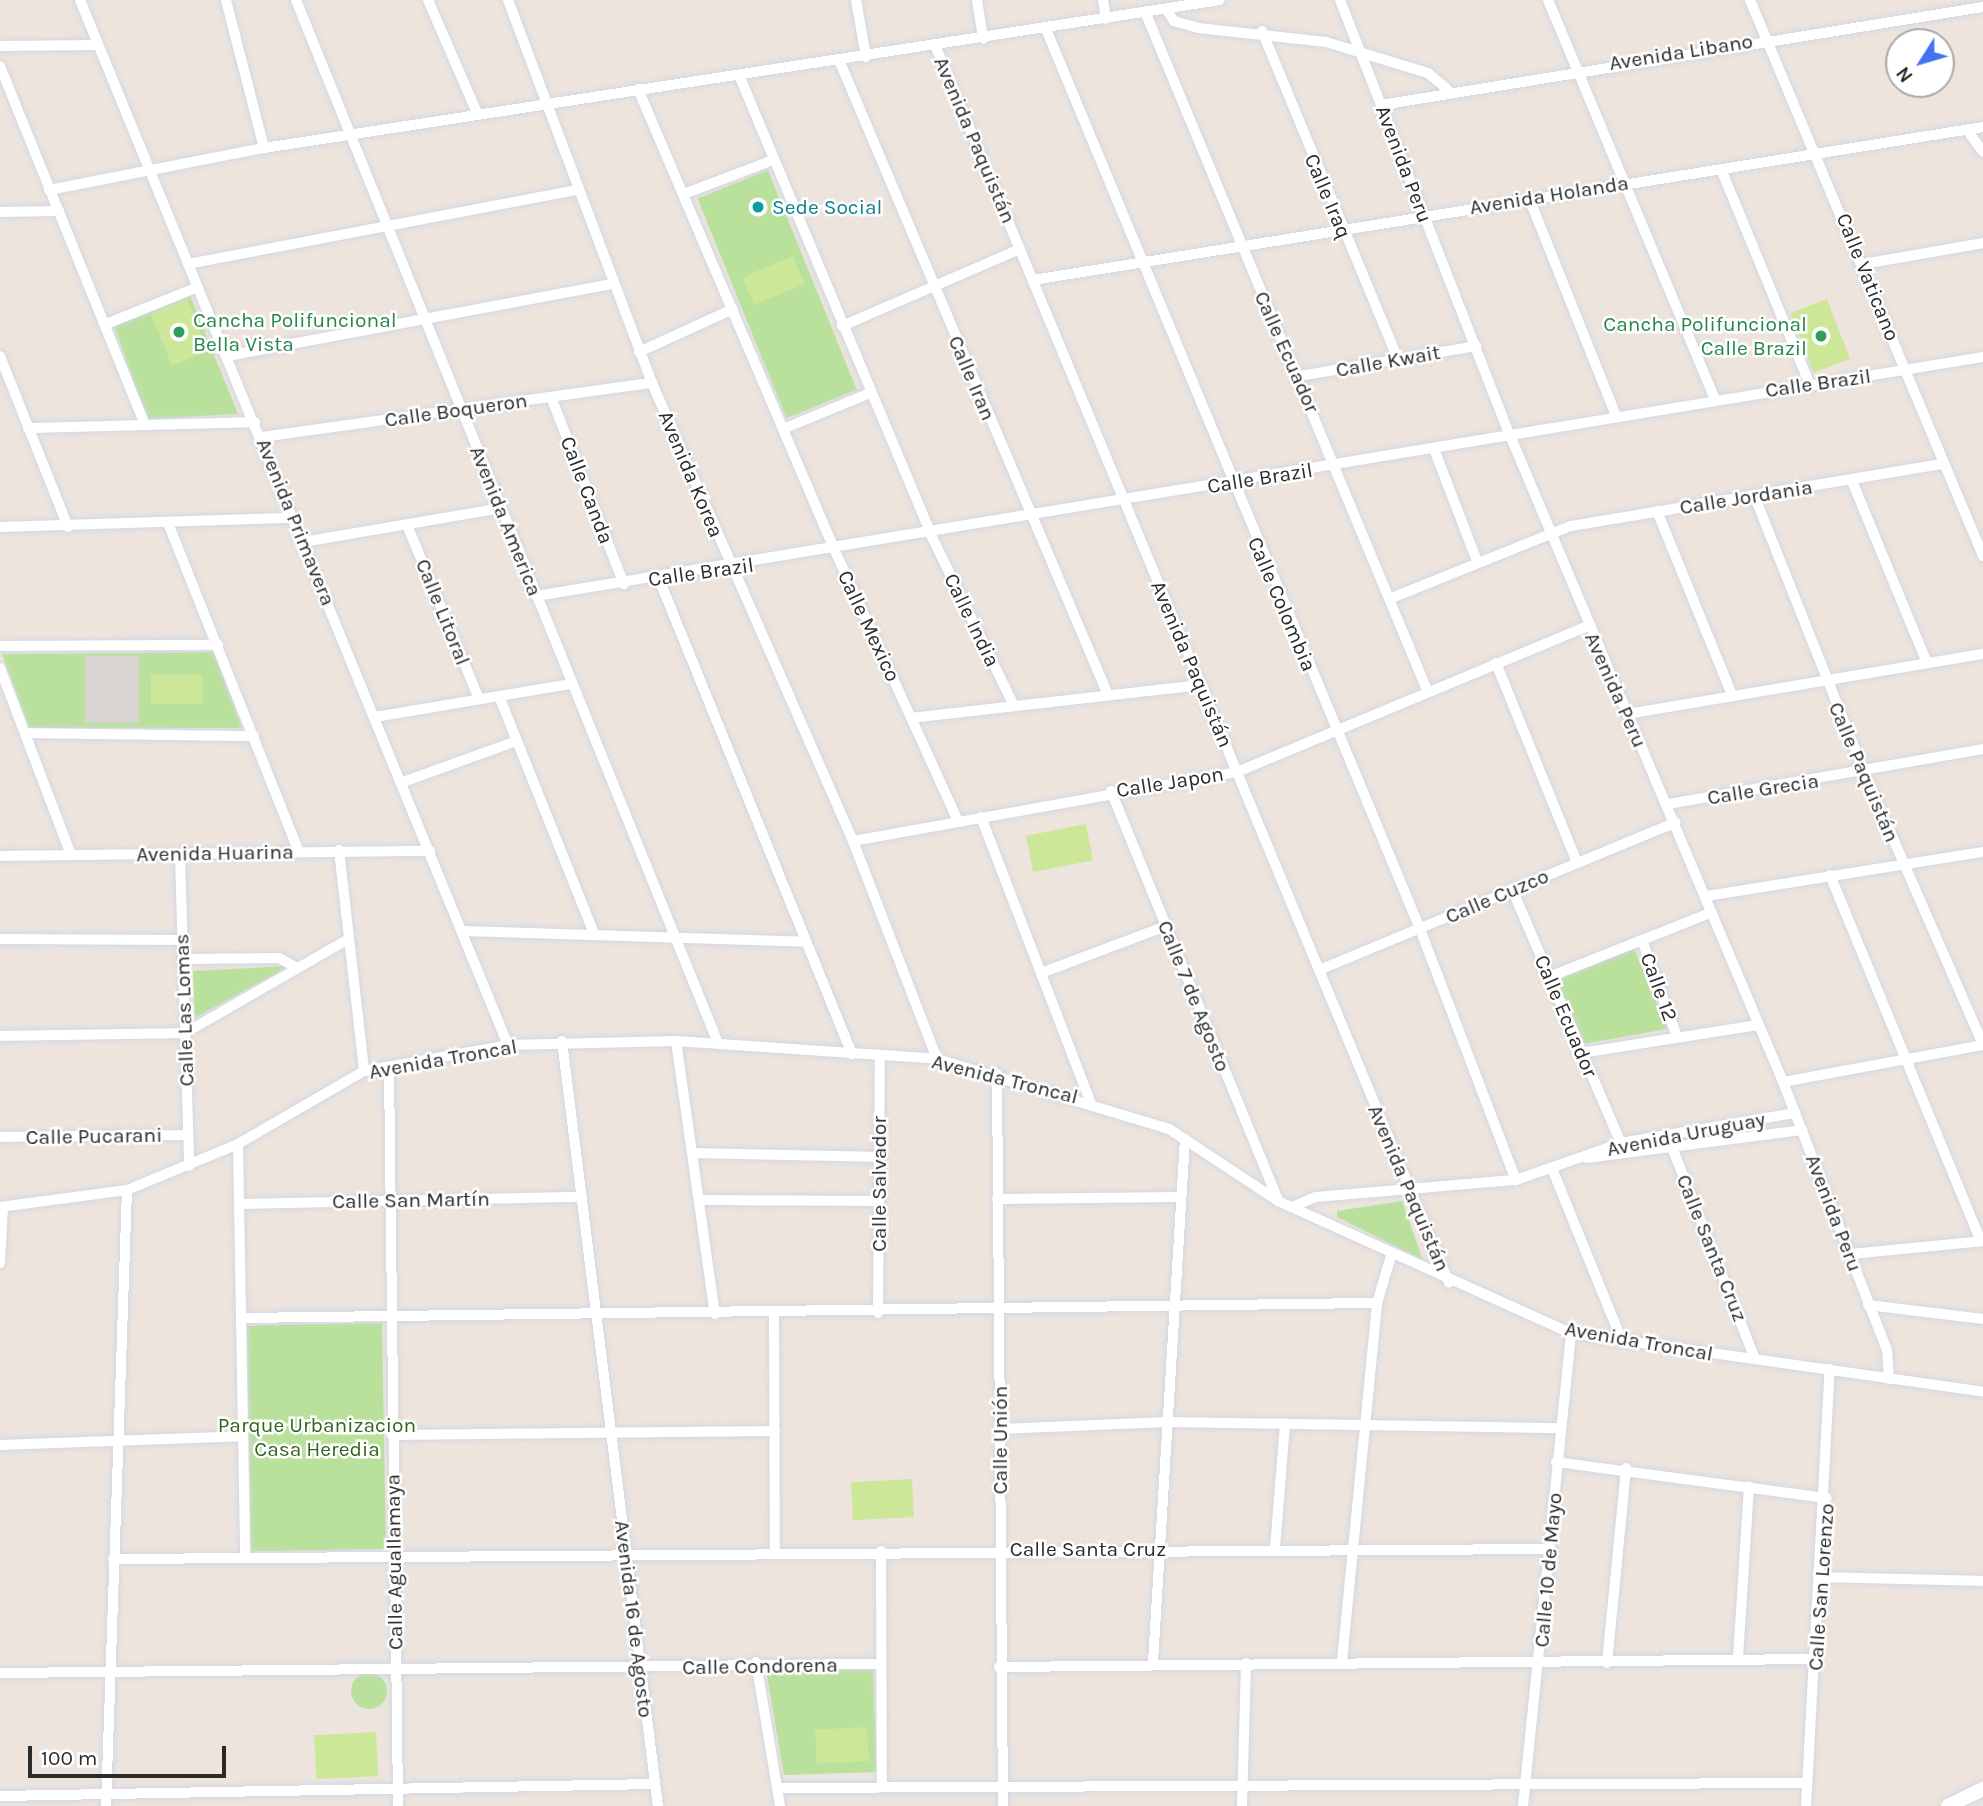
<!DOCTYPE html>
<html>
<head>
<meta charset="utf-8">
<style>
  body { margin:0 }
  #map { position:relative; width:1983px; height:1806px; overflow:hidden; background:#ece4dd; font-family:Karla,sans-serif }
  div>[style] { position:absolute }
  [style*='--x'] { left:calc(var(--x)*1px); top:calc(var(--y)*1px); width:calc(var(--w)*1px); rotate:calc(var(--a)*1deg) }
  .green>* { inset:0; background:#b9e19c; transform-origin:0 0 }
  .round { border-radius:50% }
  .pitch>* { inset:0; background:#cde798; transform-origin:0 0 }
  .plaza>* { inset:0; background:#d8d4d0; transform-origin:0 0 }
  .roads { filter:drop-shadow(0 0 2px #d2d7e3) drop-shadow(0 0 2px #d2d7e3) }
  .minor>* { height:10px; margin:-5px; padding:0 5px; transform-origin:5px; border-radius:5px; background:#fff }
  .tertiary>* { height:14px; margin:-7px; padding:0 7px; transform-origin:7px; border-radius:7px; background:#fff }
  .dots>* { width:19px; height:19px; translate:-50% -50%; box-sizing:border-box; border:4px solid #fff; border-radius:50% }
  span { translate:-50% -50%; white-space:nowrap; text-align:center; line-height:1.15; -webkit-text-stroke:5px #fff; paint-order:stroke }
  .street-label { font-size:21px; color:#2b2b2b }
  .culture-label { font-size:21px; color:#0d838f }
  .left { translate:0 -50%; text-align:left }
  .leisure-label { font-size:21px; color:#27864d }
  .right { translate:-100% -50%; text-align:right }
  .park-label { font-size:21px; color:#32651d }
  .north { position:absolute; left:1885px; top:28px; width:70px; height:70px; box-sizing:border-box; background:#fff; border:2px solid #aaa; border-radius:50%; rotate:233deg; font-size:19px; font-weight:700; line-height:28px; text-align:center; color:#2b2b2b }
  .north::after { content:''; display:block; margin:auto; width:24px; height:32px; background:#4373f3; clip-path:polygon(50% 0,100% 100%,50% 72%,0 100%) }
  .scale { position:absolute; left:28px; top:1746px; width:198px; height:32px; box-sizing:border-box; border:4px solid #2b2b2b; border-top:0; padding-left:9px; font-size:21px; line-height:24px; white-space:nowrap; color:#2b2b2b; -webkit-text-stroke:5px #fff; paint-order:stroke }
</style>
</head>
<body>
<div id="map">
  <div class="green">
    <i style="left:768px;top:170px;width:237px;height:76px;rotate:68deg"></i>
    <i style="clip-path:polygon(190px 295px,238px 414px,147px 419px,114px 326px)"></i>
    <i style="clip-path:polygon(214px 652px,242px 728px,29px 728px,2px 654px)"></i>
    <i style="clip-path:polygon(1634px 948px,1667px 1029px,1583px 1044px,1556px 980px)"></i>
    <i style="clip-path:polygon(290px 966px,195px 1018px,193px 971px)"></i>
    <i style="clip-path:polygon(1402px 1201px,1423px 1260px,1337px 1217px,1337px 1211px)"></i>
    <i style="left:382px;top:1323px;width:226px;height:135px;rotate:89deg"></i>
    <i style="clip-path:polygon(873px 1669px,877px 1772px,784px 1775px,766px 1670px)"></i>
    <i class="round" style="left:351px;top:1673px;width:36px;height:36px"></i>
  </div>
  <div class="pitch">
    <i style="left:793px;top:256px;width:30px;height:55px;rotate:67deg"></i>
    <i style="left:187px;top:299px;width:56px;height:39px;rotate:68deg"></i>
    <i style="left:1827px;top:299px;width:64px;height:39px;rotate:69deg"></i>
    <i style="left:151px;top:675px;width:52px;height:29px"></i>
    <i style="left:1086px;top:824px;width:37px;height:61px;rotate:79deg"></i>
    <i style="left:912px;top:1479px;width:38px;height:61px;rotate:87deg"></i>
    <i style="left:867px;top:1727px;width:34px;height:52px;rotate:87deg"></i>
    <i style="left:376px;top:1732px;width:44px;height:62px;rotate:87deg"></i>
  </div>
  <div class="plaza">
    <i style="left:139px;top:656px;width:67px;height:54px;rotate:90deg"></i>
  </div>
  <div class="roads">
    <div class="minor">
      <i style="--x:80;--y:0;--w:1129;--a:67.73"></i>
      <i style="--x:226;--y:0;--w:153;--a:75.6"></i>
      <i style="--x:296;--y:0;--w:1125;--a:67.97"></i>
      <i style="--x:428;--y:0;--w:125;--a:66.5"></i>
      <i style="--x:508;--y:0;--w:409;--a:69.4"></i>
      <i style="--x:652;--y:383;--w:500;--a:66.31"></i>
      <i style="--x:853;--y:841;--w:234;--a:68.9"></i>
      <i style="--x:856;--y:0;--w:58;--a:80"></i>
      <i style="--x:977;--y:0;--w:39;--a:81"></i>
      <i style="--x:1103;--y:0;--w:19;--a:81"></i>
      <i style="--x:1340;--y:0;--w:465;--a:68.7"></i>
      <i style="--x:1509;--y:433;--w:704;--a:67.11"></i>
      <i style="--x:1783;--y:1082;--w:287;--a:68.8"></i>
      <i style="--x:1887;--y:1350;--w:29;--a:86"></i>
      <i style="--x:1548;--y:0;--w:430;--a:67.3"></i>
      <i style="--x:1750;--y:0;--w:603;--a:67.26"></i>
      <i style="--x:1167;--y:10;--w:13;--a:58"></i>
      <i style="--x:1174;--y:21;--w:25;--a:16"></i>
      <i style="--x:1198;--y:28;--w:129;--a:6.2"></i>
      <i style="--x:1326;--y:42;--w:107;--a:16.9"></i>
      <i style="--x:1428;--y:73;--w:25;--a:40"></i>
      <i style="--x:1146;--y:14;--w:732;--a:67.43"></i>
      <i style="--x:1046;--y:29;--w:975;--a:67.43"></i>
      <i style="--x:1420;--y:929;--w:269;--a:69.1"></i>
      <i style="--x:1262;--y:31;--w:356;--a:67.5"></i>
      <i style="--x:935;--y:45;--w:1340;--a:67.45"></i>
      <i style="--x:0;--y:46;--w:97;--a:-0.6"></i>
      <i style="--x:839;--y:60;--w:690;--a:67.04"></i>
      <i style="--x:0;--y:66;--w:387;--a:68"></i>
      <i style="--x:739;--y:75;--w:498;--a:67.3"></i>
      <i style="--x:931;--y:535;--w:190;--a:64.1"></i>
      <i style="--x:638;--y:89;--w:502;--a:66.91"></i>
      <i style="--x:835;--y:551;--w:297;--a:65.5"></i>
      <i style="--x:1381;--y:105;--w:610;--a:-9.25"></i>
      <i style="--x:1967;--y:130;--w:27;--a:54"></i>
      <i style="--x:1721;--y:169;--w:234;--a:67.6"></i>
      <i style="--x:49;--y:190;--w:219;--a:-11.1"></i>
      <i style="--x:264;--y:148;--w:967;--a:-8.8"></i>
      <i style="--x:684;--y:194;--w:95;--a:-20.9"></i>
      <i style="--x:1529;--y:198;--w:234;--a:68.2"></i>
      <i style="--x:0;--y:212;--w:59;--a:-1"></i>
      <i style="--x:188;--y:264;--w:395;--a:-10.8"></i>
      <i style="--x:1863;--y:264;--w:122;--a:-9.9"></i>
      <i style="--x:1033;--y:280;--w:962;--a:-9.15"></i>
      <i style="--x:106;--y:324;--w:99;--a:-21.9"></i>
      <i style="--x:842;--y:326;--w:194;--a:-23.4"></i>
      <i style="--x:639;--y:352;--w:103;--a:-24.6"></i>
      <i style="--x:0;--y:356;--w:184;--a:68.3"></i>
      <i style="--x:227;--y:356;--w:392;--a:-10.6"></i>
      <i style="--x:1299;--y:376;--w:180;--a:-9.6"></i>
      <i style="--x:551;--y:397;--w:201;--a:68.7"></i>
      <i style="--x:28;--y:428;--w:227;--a:-1.5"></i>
      <i style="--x:783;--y:429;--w:94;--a:-22.5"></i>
      <i style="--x:261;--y:437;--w:395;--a:-7.9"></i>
      <i style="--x:1434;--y:449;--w:120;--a:69"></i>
      <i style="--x:1852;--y:481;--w:197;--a:67.6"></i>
      <i style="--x:1754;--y:495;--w:298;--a:68.3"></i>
      <i style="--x:1864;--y:772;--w:298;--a:66.4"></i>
      <i style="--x:1657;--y:511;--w:199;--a:67.8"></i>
      <i style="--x:168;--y:523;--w:354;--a:68.3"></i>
      <i style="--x:407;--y:525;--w:188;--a:67.5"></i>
      <i style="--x:0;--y:527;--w:293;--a:-1.8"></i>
      <i style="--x:303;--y:542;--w:201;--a:-9.7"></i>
      <i style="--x:659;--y:579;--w:513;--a:67.89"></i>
      <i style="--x:536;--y:596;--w:1467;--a:-9.38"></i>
      <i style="--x:1389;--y:599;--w:196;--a:-21.9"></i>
      <i style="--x:1571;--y:526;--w:377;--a:-9.5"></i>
      <i style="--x:0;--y:646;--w:218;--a:-0.3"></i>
      <i style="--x:1496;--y:663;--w:215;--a:67.9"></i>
      <i style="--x:0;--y:668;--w:200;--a:69.2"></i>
      <i style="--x:499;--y:696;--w:253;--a:68.2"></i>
      <i style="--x:1627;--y:714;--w:361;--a:-9.6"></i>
      <i style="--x:375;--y:717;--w:199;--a:-9.6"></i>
      <i style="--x:911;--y:718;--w:291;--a:-6.5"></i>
      <i style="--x:25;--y:733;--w:229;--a:0.8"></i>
      <i style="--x:403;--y:782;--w:120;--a:-19.9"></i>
      <i style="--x:1111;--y:791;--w:443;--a:67.8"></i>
      <i style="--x:1668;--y:804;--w:320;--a:-9.9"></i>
      <i style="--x:981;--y:817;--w:304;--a:69"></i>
      <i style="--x:853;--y:841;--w:390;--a:-10.2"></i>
      <i style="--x:1237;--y:772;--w:380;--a:-22.6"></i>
      <i style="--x:339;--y:850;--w:222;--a:83.5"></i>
      <i style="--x:180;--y:855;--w:311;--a:88.3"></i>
      <i style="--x:0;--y:856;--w:430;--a:-0.7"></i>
      <i style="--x:1830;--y:875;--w:396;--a:67.6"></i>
      <i style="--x:1512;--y:889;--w:276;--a:66.8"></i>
      <i style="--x:1707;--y:896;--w:279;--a:-9.1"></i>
      <i style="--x:463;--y:931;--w:343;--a:1.8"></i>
      <i style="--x:0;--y:939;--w:182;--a:0.3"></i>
      <i style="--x:1642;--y:940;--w:100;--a:70.1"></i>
      <i style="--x:184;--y:959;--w:95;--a:-0.6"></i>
      <i style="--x:279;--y:958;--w:21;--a:28"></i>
      <i style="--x:1319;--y:970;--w:386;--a:-22.5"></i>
      <i style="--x:1041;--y:973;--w:134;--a:-20.6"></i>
      <i style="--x:1549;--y:977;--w:175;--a:-21.7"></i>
      <i style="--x:0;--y:1036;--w:185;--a:-0.9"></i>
      <i style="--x:185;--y:1033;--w:187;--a:-29.9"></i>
      <i style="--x:562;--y:1041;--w:771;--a:82.85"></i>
      <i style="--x:676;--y:1041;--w:276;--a:81.9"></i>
      <i style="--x:1581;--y:1053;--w:179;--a:-9"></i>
      <i style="--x:389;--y:1067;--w:739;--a:89.3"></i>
      <i style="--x:997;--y:1074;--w:732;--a:89.53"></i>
      <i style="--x:1783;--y:1082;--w:203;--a:-10.5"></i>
      <i style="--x:0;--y:1137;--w:188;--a:-0.6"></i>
      <i style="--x:1668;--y:1137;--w:238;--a:68.6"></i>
      <i style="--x:238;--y:1144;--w:412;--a:89"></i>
      <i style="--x:696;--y:1153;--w:184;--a:1.2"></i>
      <i style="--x:1587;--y:1158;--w:217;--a:-7.4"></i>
      <i style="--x:1553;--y:1171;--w:183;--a:67.9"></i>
      <i style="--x:997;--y:1199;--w:183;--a:-0.6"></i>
      <i style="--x:701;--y:1200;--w:178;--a:0.3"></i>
      <i style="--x:240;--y:1204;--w:342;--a:-1.2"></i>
      <i style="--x:0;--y:1207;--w:128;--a:-7.6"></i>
      <i style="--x:127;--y:1190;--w:120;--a:-22.5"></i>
      <i style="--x:238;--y:1144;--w:146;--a:-30.1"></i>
      <i style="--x:364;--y:1071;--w:146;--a:-10.2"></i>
      <i style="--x:508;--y:1045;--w:168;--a:-1.4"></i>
      <i style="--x:676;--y:1041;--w:262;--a:3.9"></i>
      <i style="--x:937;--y:1059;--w:242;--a:16.8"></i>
      <i style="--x:1169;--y:1129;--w:131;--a:33.4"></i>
      <i style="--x:1278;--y:1201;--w:321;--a:24.3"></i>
      <i style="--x:1571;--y:1333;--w:416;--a:8.1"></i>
      <i style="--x:1292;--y:1207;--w:26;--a:-23"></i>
      <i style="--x:1316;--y:1197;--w:201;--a:-4.9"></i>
      <i style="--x:1516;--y:1180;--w:111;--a:-19.4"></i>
      <i style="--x:1621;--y:1143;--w:177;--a:-9.8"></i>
      <i style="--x:1851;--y:1254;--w:133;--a:-5.6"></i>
      <i style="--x:0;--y:1263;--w:56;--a:-86.9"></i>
      <i style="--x:1868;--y:1305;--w:116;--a:6.9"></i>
      <i style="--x:878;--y:1313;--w:258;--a:-89.6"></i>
      <i style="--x:774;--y:1315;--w:236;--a:89.8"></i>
      <i style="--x:241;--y:1318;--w:1136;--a:-0.76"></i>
      <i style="--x:1000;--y:1429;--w:166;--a:-2.4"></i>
      <i style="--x:1166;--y:1422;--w:393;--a:0.9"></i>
      <i style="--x:392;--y:1435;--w:383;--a:-0.6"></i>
      <i style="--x:0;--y:1445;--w:242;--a:-2.1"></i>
      <i style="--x:1556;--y:1462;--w:273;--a:7.6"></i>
      <i style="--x:1275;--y:1548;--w:125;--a:-85.4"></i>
      <i style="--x:881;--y:1551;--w:233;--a:89.8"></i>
      <i style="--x:113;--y:1559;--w:1438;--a:-0.4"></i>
      <i style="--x:1822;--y:1577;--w:161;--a:1.4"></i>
      <i style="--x:1738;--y:1657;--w:171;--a:-86.3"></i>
      <i style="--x:1342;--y:1661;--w:360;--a:-84.4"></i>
      <i style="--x:1377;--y:1303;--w:49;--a:-73.4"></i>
      <i style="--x:756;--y:1662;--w:146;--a:80.5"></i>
      <i style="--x:1153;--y:1662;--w:524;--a:-86.5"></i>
      <i style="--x:1607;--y:1663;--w:196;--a:-84.4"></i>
      <i style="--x:999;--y:1667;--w:817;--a:-0.56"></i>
      <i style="--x:0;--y:1673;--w:879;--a:-0.59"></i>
      <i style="--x:779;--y:1788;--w:1027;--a:-0.28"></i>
      <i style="--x:0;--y:1796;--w:654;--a:-1.05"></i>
      <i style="--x:106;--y:1806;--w:616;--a:-88.05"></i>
      <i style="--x:1242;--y:1806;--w:143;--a:-88.4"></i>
      <i style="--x:1523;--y:1806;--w:475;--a:-84.2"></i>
      <i style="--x:1806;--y:1806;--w:438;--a:-86.9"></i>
    </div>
    <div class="tertiary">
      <i style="--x:1948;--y:1806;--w:39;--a:-26"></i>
    </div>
  </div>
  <div class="dots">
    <i style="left:758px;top:207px;background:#0f9aa8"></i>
    <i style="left:179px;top:332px;background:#2e9e5b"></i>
    <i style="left:1821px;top:336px;background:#2e9e5b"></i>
  </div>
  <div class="street-label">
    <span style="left:1681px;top:52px;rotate:-9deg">Avenida Libano</span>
    <span style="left:975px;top:140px;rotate:67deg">Avenida Paquistán</span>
    <span style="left:1404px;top:164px;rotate:69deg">Avenida Peru</span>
    <span style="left:1549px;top:195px;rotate:-9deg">Avenida Holanda</span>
    <span style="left:1328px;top:196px;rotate:67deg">Calle Iraq</span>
    <span style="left:1868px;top:277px;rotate:68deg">Calle Vaticano</span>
    <span style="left:1287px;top:352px;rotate:66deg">Calle Ecuador</span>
    <span style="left:1388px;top:361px;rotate:-10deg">Calle Kwait</span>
    <span style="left:972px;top:378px;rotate:67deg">Calle Iran</span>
    <span style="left:1818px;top:383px;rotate:-8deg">Calle Brazil</span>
    <span style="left:456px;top:410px;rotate:-8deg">Calle Boqueron</span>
    <span style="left:691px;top:474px;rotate:67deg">Avenida Korea</span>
    <span style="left:1260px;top:478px;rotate:-9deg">Calle Brazil</span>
    <span style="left:587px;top:490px;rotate:69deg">Calle Canda</span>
    <span style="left:1746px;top:497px;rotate:-9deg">Calle Jordania</span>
    <span style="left:506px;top:521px;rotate:68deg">Avenida America</span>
    <span style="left:296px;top:522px;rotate:68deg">Avenida Primavera</span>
    <span style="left:701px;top:572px;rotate:-8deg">Calle Brazil</span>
    <span style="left:1282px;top:604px;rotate:67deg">Calle Colombia</span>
    <span style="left:443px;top:612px;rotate:68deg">Calle Litoral</span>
    <span style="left:972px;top:620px;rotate:64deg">Calle India</span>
    <span style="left:869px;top:626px;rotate:65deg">Calle Mexico</span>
    <span style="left:1192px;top:664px;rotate:67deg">Avenida Paquistán</span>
    <span style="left:1616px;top:690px;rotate:66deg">Avenida Peru</span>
    <span style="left:1864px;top:772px;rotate:67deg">Calle Paquistán</span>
    <span style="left:1170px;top:782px;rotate:-9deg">Calle Japon</span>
    <span style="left:1763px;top:789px;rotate:-9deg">Calle Grecia</span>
    <span style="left:215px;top:853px;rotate:-1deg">Avenida Huarina</span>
    <span style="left:1497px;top:896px;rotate:-23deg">Calle Cuzco</span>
    <span style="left:1659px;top:987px;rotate:70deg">Calle 12</span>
    <span style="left:1194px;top:996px;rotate:68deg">Calle 7 de Agosto</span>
    <span style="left:184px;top:1010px;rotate:-92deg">Calle Las Lomas</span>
    <span style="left:1566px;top:1016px;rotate:67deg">Calle Ecuador</span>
    <span style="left:443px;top:1059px;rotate:-10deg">Avenida Troncal</span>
    <span style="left:1005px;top:1079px;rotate:14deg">Avenida Troncal</span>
    <span style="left:1686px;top:1134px;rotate:-11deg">Avenida Uruguay</span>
    <span style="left:94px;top:1136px;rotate:-1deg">Calle Pucarani</span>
    <span style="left:879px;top:1184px;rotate:-90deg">Calle Salvador</span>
    <span style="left:1409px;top:1188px;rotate:67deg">Avenida Paquistán</span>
    <span style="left:411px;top:1200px;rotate:-1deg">Calle San Martín</span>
    <span style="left:1834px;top:1213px;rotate:69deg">Avenida Peru</span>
    <span style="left:1712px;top:1248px;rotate:68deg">Calle Santa Cruz</span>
    <span style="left:1639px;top:1341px;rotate:10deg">Avenida Troncal</span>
    <span style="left:1000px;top:1440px;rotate:-90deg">Calle Unión</span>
    <span style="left:1088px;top:1549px">Calle Santa Cruz</span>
    <span style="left:394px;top:1562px;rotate:-91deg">Calle Aguallamaya</span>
    <span style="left:1548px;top:1570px;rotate:-85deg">Calle 10 de Mayo</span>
    <span style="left:1821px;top:1587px;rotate:-86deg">Calle San Lorenzo</span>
    <span style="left:634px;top:1619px;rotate:83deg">Avenida 16 de Agosto</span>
    <span style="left:760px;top:1666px;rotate:-1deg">Calle Condorena</span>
  </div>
  <div class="culture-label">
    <span class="left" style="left:772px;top:207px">Sede Social</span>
  </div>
  <div class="leisure-label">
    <span class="left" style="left:193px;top:332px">Cancha Polifuncional<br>Bella Vista</span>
    <span class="right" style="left:1807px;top:336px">Cancha Polifuncional<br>Calle Brazil</span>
  </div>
  <div class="park-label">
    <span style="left:317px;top:1437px">Parque Urbanizacion<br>Casa Heredia</span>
  </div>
  <div class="north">N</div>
  <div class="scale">100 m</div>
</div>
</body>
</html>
